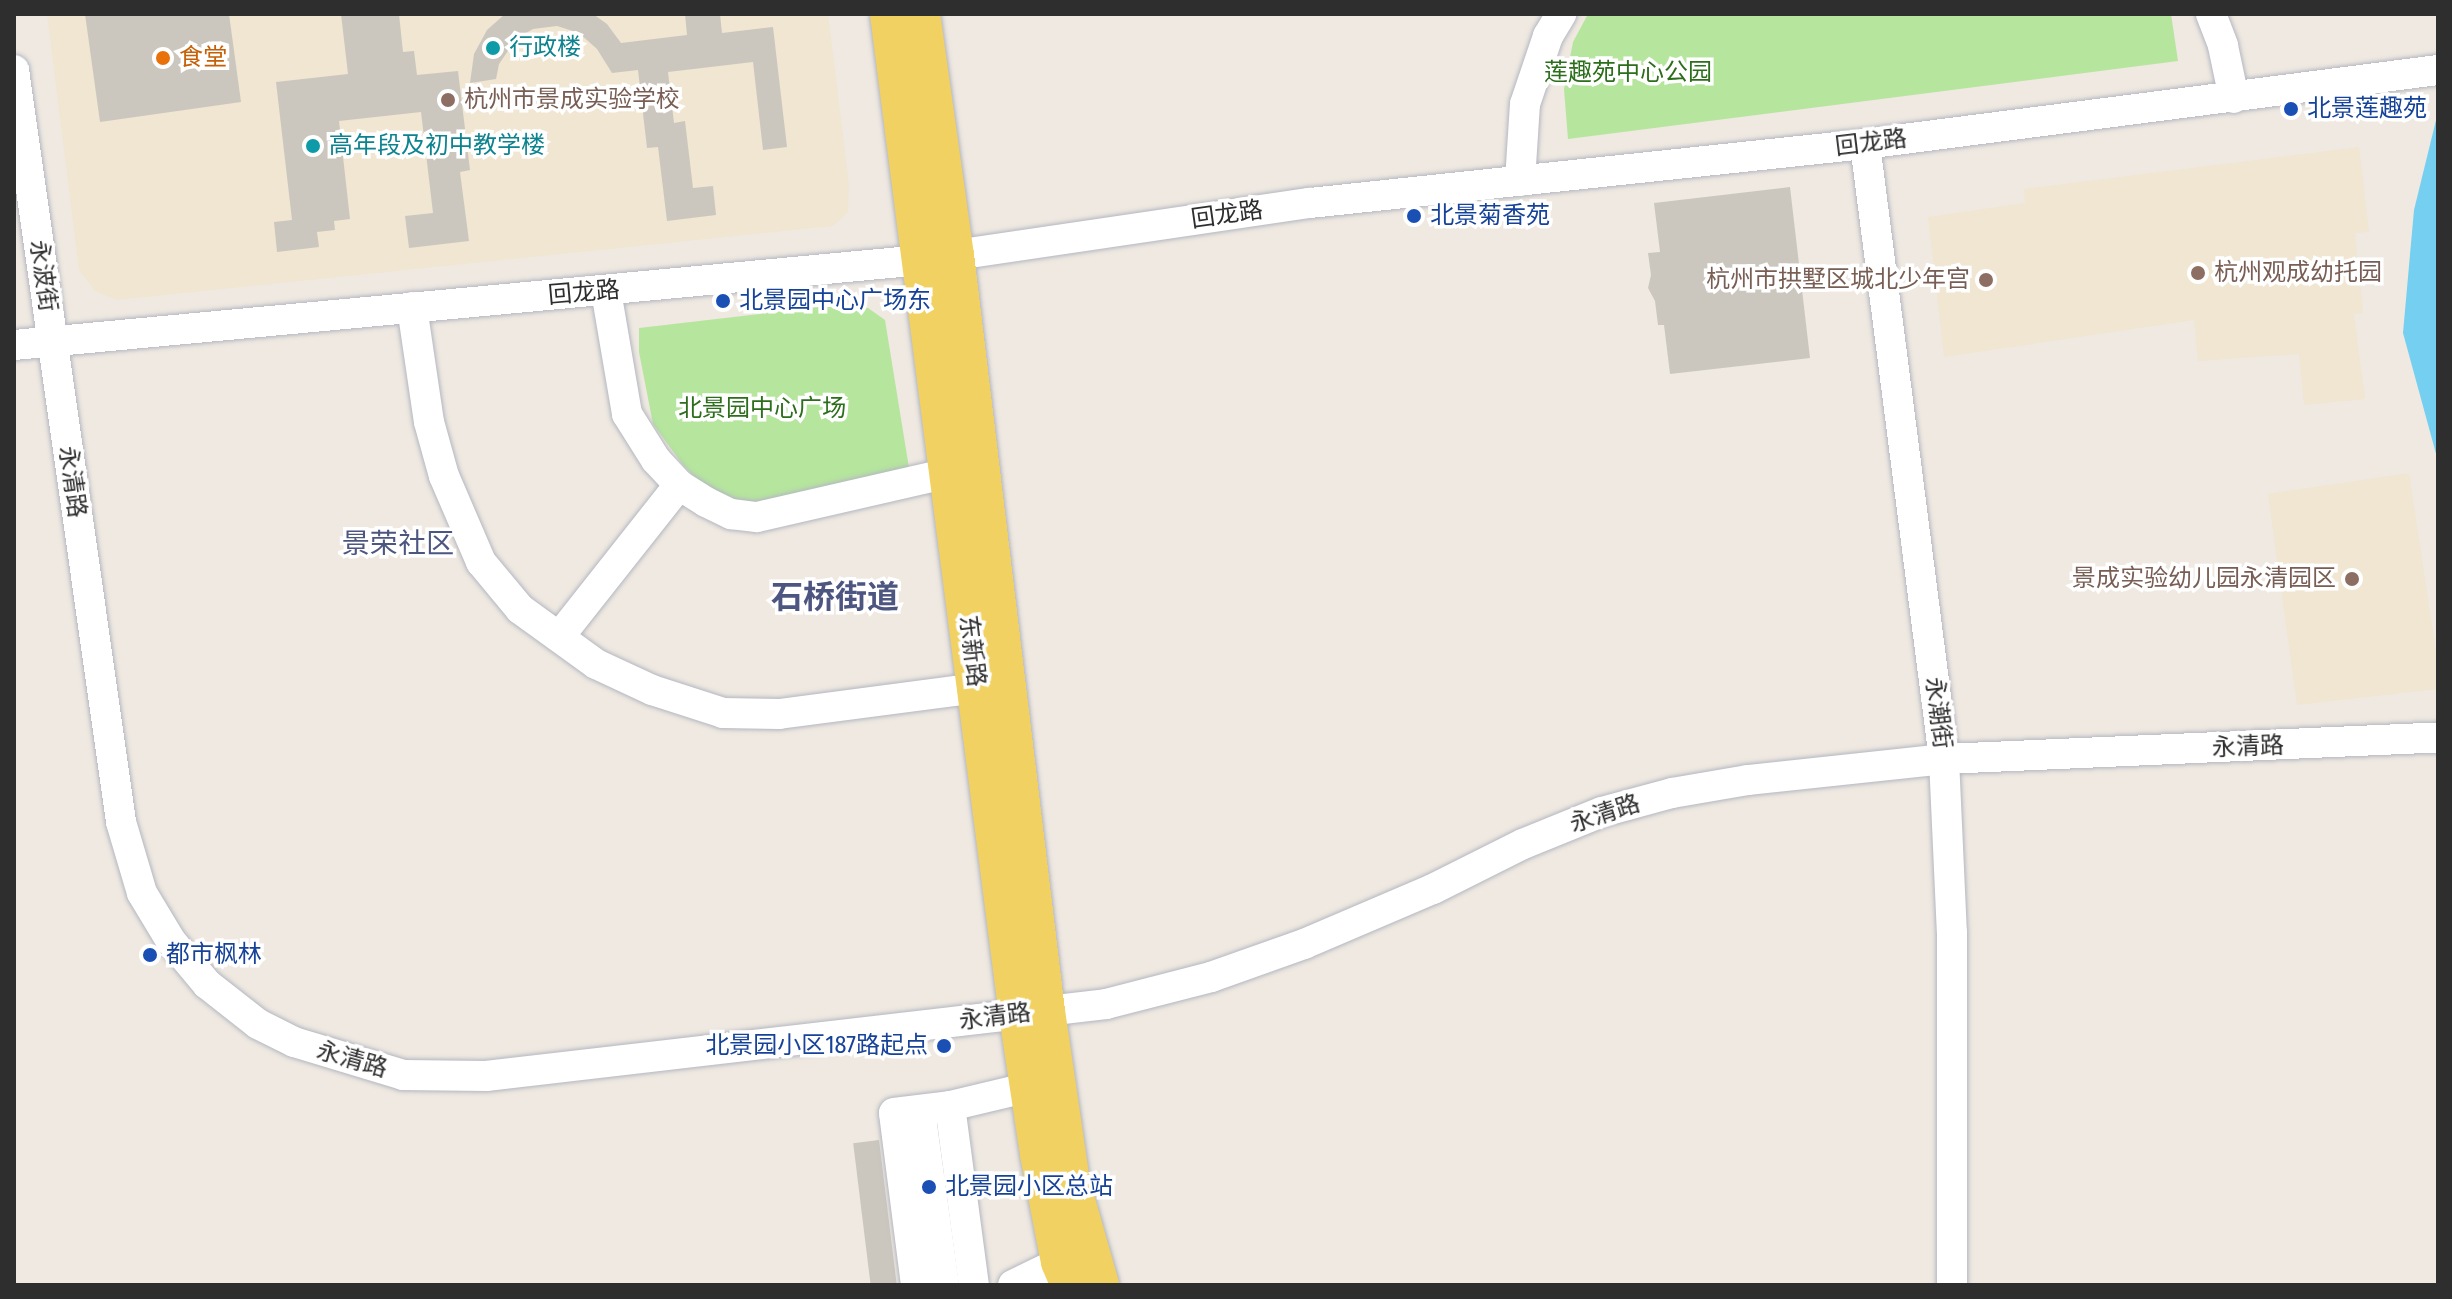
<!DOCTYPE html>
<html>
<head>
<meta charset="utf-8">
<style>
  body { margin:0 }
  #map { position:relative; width:2452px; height:1299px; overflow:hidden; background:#efe9e1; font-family:"Fira Sans Condensed","Noto Sans SC",sans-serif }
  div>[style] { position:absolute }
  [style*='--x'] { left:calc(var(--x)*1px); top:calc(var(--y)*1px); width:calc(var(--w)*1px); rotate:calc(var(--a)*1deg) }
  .education>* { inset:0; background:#f0e6d1 }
  .green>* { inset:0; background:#b6e59e }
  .water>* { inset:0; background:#75cff0 }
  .building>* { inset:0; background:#cbc7bf; transform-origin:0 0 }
  .roads { filter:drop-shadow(0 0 2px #b4b7c1) drop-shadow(0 0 2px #b4b7c1) }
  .minor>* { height:30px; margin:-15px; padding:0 15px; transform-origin:15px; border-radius:15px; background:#fff }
  .major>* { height:38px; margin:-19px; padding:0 19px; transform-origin:19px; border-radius:19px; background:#f2d163 }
  .dots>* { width:22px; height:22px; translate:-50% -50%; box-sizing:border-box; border:4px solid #fff; border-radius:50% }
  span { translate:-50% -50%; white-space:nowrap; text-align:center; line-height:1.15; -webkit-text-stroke:7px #fff; paint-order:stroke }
  .culture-label { font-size:24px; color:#0d838f }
  .left { translate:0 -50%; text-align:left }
  .food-label { font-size:24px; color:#c56008 }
  .park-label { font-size:24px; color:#2c6e1b }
  .education-label { font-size:24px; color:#785e54 }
  .right { translate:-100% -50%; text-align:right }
  .transit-label { font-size:24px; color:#164399 }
  .street-label { font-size:24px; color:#2e2e2e }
  .quarter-label { font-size:28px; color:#4d5680 }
  .district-label { font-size:32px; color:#4d5680; font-weight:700 }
  .frame { position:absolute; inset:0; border:16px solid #2e2e2e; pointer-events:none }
</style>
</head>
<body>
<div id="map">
  <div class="education">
    <i style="clip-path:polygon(47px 14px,828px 14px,849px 185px,848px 212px,833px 226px,116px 300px,95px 291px,79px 270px)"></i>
    <i style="clip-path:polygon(2359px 147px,2369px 232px,2355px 233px,2363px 313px,2354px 314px,2365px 399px,2304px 405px,2299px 354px,2198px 361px,2194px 320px,1944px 357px,1928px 217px,2025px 203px,2024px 189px)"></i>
    <i style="clip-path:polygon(2409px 473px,2438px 665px,2438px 689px,2297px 705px,2268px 494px)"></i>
  </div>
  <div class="green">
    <i style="clip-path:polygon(1588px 14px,2171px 14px,2178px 61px,1568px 139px,1564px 89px,1573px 42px)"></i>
    <i style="clip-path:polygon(845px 304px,868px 308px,885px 320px,909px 468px,744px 508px,713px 495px,683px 465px,653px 424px,639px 352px,639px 328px)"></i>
  </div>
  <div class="water">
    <i style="clip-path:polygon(2438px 112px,2438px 461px,2403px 333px,2414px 210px)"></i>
  </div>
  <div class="building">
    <i style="clip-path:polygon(85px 14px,229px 14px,241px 102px,100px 122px)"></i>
    <i style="clip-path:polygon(341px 14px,399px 14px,403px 52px,414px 51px,417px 75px,458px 71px,470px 170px,460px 172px,469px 241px,409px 248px,405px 216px,433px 213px,421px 112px,339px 121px,350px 219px,334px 221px,335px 230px,317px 232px,319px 247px,277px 252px,274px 222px,292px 220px,276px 82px,348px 74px)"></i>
    <i style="clip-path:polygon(505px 14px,593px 14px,607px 24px,621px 43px,687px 35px,685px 14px,720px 14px,722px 33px,773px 27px,787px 147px,763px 150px,753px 62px,668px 72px,674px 123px,685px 121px,693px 188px,713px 186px,716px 215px,667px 221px,658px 147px,647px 148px,638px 70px,612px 73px,597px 49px,579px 33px,557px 26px,533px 29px,517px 38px,499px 64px,496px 79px,470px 83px,474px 54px,487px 30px)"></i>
    <i style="clip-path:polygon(1790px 187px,1810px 358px,1670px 374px,1664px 325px,1658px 325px,1655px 301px,1648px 288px,1651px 275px,1648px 253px,1660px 252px,1654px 203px)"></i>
    <i style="left:879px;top:1140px;width:146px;height:26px;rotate:83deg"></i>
  </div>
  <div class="roads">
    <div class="minor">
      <i style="--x:2211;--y:14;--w:34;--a:69"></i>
      <i style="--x:2223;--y:46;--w:53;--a:78.1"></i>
      <i style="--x:14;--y:70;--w:760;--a:81.9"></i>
      <i style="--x:121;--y:822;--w:74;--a:73.5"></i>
      <i style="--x:142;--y:893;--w:56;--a:58.9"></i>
      <i style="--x:171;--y:941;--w:56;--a:50.1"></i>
      <i style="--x:207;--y:984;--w:65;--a:38.1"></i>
      <i style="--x:258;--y:1024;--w:40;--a:26.6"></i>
      <i style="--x:294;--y:1042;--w:114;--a:16.8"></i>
      <i style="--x:403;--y:1075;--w:83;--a:0.7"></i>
      <i style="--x:486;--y:1076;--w:624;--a:-6.62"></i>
      <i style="--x:1106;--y:1004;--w:108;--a:-14.4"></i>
      <i style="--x:1211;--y:977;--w:99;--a:-19.5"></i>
      <i style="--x:1304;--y:944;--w:140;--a:-23.1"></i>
      <i style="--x:1433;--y:889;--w:101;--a:-26.6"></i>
      <i style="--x:1523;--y:844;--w:85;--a:-22.1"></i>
      <i style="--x:1602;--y:812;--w:73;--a:-15.2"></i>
      <i style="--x:1672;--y:793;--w:77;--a:-9.7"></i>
      <i style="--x:1748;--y:780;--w:197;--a:-6.1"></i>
      <i style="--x:1944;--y:759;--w:494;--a:-2.5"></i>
      <i style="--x:1865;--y:144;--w:620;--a:82.68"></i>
      <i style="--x:1944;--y:759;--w:173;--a:87.4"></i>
      <i style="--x:1952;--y:932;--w:353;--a:90"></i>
      <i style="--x:1520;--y:181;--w:77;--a:-86.3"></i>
      <i style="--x:1525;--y:104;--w:72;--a:-71.3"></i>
      <i style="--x:1548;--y:36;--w:26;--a:-59"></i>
      <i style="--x:606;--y:291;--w:125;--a:80.3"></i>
      <i style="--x:627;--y:414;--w:54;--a:57.8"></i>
      <i style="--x:656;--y:460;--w:34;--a:47"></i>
      <i style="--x:679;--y:485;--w:32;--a:32"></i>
      <i style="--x:706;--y:502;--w:28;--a:26"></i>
      <i style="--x:731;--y:514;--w:26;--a:7"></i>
      <i style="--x:757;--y:517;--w:197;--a:-12.9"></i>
      <i style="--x:412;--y:307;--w:116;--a:81.6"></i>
      <i style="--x:429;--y:422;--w:56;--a:74.5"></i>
      <i style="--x:444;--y:476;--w:94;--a:66.7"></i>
      <i style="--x:481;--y:562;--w:61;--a:50.3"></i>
      <i style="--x:520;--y:609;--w:94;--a:35.9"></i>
      <i style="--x:596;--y:664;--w:62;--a:24.9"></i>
      <i style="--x:652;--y:690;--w:75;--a:17.9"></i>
      <i style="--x:723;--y:713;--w:56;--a:1"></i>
      <i style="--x:779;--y:714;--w:199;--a:-7.5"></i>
      <i style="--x:14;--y:345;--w:912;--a:-5.35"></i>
      <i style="--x:922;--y:260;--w:392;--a:-8.4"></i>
      <i style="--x:1310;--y:203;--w:558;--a:-6.07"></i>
      <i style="--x:1865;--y:144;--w:578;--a:-7.36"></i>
      <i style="--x:559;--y:637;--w:194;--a:-51.7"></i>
      <i style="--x:950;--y:1106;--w:181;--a:82.4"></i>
      <i style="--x:920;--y:1110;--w:177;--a:82.2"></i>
      <i style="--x:916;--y:1285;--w:173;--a:-97.3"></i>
      <i style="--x:894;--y:1113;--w:56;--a:-7.1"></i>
      <i style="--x:950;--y:1106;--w:82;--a:-13.4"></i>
      <i style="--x:1013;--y:1285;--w:52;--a:-26.1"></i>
    </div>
    <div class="major">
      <i style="--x:889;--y:14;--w:1009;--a:82.66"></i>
      <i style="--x:1018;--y:1015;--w:141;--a:81.4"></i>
      <i style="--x:1039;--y:1154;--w:110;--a:79"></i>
      <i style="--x:1060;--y:1262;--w:25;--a:67"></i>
      <i style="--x:921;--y:14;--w:243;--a:82"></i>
      <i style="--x:955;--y:255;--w:761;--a:83.14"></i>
      <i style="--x:1046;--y:1011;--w:174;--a:81.7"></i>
      <i style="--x:1071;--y:1183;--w:106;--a:74.1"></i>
    </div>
  </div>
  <div class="dots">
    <i style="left:493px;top:48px;background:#0f9aa8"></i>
    <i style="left:163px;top:58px;background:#e8710a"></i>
    <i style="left:448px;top:100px;background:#8d6e63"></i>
    <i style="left:2291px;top:109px;background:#1a4fb4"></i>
    <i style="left:313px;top:146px;background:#0f9aa8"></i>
    <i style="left:1414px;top:216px;background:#1a4fb4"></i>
    <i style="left:2198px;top:273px;background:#8d6e63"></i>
    <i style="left:1986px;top:280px;background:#8d6e63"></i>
    <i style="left:723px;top:301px;background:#1a4fb4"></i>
    <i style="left:2352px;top:579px;background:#8d6e63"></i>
    <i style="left:150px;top:955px;background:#1a4fb4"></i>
    <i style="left:944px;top:1046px;background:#1a4fb4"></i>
    <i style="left:929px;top:1187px;background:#1a4fb4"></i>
  </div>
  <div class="culture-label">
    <span class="left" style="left:509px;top:48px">行政楼</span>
    <span class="left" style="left:329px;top:146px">高年段及初中教学楼</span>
  </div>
  <div class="food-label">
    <span class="left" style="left:179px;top:58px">食堂</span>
  </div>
  <div class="park-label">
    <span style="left:1628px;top:73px">莲趣苑中心公园</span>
    <span style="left:762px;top:409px">北景园中心广场</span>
  </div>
  <div class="education-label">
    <span class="left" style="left:464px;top:100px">杭州市景成实验学校</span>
    <span class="left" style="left:2214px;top:273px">杭州观成幼托园</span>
    <span class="right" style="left:1970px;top:280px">杭州市拱墅区城北少年宫</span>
    <span class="right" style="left:2336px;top:579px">景成实验幼儿园永清园区</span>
  </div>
  <div class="transit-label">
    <span class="left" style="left:2307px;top:109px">北景莲趣苑</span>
    <span class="left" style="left:1430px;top:216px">北景菊香苑</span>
    <span class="left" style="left:739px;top:301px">北景园中心广场东</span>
    <span class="left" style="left:166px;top:955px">都市枫林</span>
    <span class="right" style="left:928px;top:1046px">北景园小区187路起点</span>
    <span class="left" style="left:945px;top:1187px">北景园小区总站</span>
  </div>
  <div class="street-label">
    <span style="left:1871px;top:143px;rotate:-7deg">回龙路</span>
    <span style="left:1227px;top:215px;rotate:-8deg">回龙路</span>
    <span style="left:43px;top:276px;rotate:82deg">永波街</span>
    <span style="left:584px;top:293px;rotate:-5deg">回龙路</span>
    <span style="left:72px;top:482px;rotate:82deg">永清路</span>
    <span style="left:972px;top:651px;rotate:83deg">东新路</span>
    <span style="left:1938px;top:713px;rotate:83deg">永潮街</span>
    <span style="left:2248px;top:747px;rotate:-2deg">永清路</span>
    <span style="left:1605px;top:814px;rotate:-18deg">永清路</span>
    <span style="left:995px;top:1017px;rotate:-7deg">永清路</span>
    <span style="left:352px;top:1060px;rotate:16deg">永清路</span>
  </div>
  <div class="quarter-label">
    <span style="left:398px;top:544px">景荣社区</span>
  </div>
  <div class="district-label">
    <span style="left:835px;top:597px">石桥街道</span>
  </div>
  <div class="frame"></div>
</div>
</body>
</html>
